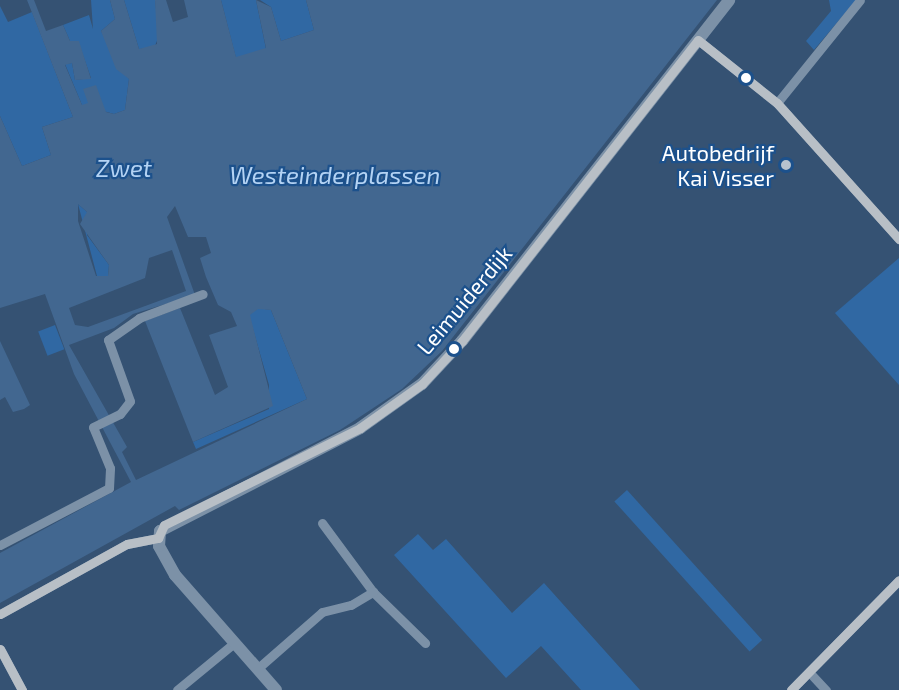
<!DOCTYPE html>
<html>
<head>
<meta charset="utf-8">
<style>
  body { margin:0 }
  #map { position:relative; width:899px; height:690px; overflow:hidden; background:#355273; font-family:"Exo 2",sans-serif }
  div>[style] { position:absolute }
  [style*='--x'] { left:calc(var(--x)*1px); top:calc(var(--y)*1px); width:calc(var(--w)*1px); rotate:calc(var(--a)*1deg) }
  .green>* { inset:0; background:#3068a3; transform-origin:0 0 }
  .water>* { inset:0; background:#426790 }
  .minor>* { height:9px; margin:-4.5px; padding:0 4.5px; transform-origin:4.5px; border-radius:4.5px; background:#7c91a7 }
  .tertiary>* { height:12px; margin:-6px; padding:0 6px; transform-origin:6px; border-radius:6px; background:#7c91a7 }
  .bus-1>* { height:9px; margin:-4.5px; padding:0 4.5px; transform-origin:4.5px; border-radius:4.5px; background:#b8bfc6 }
  .dots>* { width:16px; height:16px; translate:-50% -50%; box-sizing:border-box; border:3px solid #1c518c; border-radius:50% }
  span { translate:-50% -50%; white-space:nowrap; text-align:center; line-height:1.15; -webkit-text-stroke:4.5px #1c518c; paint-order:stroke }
  .poi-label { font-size:22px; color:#fff }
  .right { translate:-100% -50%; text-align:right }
  .street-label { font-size:22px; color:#fff }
  .water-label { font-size:24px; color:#b4d3f4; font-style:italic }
</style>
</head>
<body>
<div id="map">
  <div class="green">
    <i style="clip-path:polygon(91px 0,110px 0,115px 19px,101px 31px,129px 79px,125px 110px,114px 114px,82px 105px,65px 64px,72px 63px,75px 80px,91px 78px,78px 41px,70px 41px,63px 25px,89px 15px,93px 29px)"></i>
    <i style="clip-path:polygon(124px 0,155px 0,159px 36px,154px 48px,139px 49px)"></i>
    <i style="clip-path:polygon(221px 0,256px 0,266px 49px,236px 58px)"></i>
    <i style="clip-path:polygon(260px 0,306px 0,314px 30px,281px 41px,271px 7px)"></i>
    <i style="clip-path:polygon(829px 0,856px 0,814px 50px,806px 41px,831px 11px)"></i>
    <i style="clip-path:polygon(0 6px,8px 22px,32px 12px,73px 117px,42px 127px,51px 155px,22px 166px,0 116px)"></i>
    <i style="clip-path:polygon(78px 204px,87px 212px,87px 235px,109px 265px,108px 276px,97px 276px)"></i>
    <i style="clip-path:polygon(899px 258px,899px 385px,835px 313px)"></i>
    <i style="clip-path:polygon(258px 308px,271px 310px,307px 399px,196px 449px,193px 442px,269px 409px,269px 385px,249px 315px)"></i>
    <i style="left:55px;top:325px;width:26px;height:18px;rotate:69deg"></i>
    <i style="left:627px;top:490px;width:202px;height:17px;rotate:48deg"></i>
    <i style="clip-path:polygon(418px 534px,433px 550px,446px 539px,512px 613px,544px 583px,640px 690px,581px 690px,541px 646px,506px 678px,394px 555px)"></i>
  </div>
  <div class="water">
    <i style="clip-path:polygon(evenodd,27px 0,34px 0,46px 31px,63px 25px,70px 41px,79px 41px,91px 79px,75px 80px,72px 63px,65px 65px,82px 105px,88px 103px,83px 89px,96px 85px,106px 112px,114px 114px,125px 110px,129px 79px,116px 69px,101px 31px,115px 19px,110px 0,124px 0,139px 49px,157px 44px,155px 0,166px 0,173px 22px,188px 17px,184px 0,221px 0,236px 57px,266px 48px,256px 0,271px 7px,281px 41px,314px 30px,306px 0,717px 0,442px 351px,402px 389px,340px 430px,179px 510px,175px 506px,0 603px,0 553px,131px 482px,74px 374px,45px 294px,0 308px,0 116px,22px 166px,51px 155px,42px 127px,73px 117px,27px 0,78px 204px,87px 212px,80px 224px,109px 265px,108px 276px,96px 276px,78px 221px,78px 204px,27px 0,175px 206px,188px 237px,206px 237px,211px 253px,200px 258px,206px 277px,218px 305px,231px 312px,237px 326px,209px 335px,228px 387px,215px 395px,180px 308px,145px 321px,193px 442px,273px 406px,250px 315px,258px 309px,271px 310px,307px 399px,136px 480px,122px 452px,127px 447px,69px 345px,114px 328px,133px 314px,195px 295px,167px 217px,175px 206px,27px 0,172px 250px,186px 291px,88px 327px,75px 325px,69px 308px,145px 278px,149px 258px,172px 250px)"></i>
    <i style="clip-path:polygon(0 341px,30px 405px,24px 409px,13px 412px,5px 397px,0 400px)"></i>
  </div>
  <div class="minor">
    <i style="--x:698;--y:40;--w:101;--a:38.6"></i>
    <i style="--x:777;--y:103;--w:183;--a:48.1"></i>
    <i style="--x:777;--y:103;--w:132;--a:-51.1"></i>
    <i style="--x:322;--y:523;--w:86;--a:53.5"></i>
    <i style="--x:373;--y:592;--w:73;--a:44.4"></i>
    <i style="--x:0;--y:545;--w:123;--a:-27.6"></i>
    <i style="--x:109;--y:488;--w:20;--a:-87"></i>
    <i style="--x:110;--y:468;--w:44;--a:-112.5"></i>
    <i style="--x:93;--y:427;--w:30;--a:-26"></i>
    <i style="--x:120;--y:414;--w:16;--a:-52"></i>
    <i style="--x:130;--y:401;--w:65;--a:-109.8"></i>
    <i style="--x:108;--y:340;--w:38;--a:-35"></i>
    <i style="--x:139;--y:318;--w:68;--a:-20.6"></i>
    <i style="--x:0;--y:614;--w:145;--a:-28.9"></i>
    <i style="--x:127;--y:544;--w:32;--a:-11"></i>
    <i style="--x:0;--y:649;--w:47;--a:61.8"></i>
    <i style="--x:257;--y:669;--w:86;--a:-41.2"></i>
    <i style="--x:322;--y:612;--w:30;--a:-14"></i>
    <i style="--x:351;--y:605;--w:26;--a:-31"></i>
    <i style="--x:809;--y:672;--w:25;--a:47"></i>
    <i style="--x:177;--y:690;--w:74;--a:-39.5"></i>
    <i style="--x:791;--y:690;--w:154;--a:-45.5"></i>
  </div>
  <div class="tertiary">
    <i style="--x:276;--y:690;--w:153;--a:-131.3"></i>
    <i style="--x:175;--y:575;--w:33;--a:-119"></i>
    <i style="--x:159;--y:546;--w:15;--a:-86"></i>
    <i style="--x:160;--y:531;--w:225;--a:-27.2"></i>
    <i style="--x:360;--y:428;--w:76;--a:-35.4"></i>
    <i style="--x:422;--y:384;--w:59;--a:-47.1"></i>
    <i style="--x:462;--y:341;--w:433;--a:-51.9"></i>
  </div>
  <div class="bus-1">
    <i style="--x:0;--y:614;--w:145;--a:-28.9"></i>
    <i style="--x:127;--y:544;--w:32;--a:-11"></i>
    <i style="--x:158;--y:538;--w:14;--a:-65"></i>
    <i style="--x:164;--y:525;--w:219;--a:-26.3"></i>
    <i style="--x:360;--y:428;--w:76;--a:-35.4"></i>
    <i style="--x:422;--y:384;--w:59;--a:-47.1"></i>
    <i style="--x:462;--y:341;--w:382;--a:-51.9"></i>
    <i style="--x:698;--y:40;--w:101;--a:38.6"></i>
    <i style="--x:777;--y:103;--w:183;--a:48.1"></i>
    <i style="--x:0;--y:649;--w:47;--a:61.8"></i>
    <i style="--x:791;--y:690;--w:154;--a:-45.5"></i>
  </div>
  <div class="dots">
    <i style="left:746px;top:78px;background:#fff"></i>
    <i style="left:786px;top:165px;background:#b8c2ce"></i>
    <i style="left:454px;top:349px;background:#fff"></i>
  </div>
  <div class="poi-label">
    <span class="right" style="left:774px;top:165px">Autobedrijf<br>Kai Visser</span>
  </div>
  <div class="street-label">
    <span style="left:464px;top:300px;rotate:-50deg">Leimuiderdijk</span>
  </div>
  <div class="water-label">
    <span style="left:124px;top:168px">Zwet</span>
    <span style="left:335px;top:175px">Westeinderplassen</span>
  </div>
</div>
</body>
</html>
